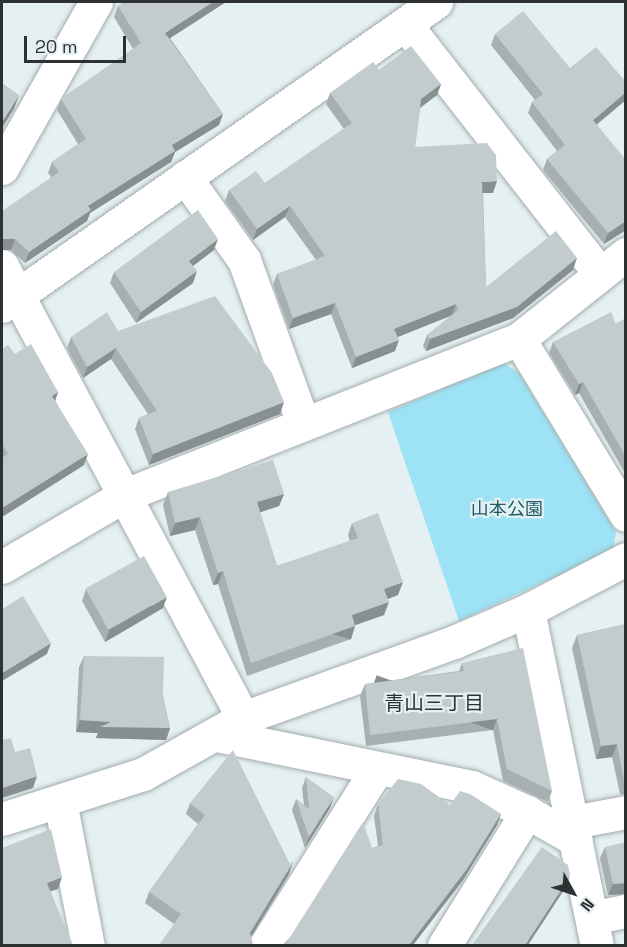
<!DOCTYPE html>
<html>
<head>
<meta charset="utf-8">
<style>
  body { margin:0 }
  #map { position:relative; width:627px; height:947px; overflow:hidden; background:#e5f0f2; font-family:"Space Grotesk","Noto Sans JP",sans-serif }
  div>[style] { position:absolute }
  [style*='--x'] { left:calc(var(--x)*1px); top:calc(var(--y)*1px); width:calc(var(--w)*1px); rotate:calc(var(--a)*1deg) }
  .green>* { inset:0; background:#9de3f5 }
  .roads { filter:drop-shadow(0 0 2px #a2acae) drop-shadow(0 0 2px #a2acae) }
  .minor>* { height:33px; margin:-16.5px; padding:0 16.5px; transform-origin:16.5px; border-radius:16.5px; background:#fff }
  .wall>* { inset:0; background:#a7afb2 }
  .shaded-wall>* { inset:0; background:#888f91; transform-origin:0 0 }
  .building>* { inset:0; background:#c2cccf; transform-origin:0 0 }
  span { translate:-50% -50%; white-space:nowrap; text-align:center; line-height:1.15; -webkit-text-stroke:4.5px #e5f0f2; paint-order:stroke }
  .park-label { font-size:18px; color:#215b69 }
  .neighbourhood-label { font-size:20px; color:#2b3335 }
  .frame { position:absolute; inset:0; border:3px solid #2d3132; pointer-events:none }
  .north { position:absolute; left:543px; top:863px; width:60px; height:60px; -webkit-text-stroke:4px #e5f0f2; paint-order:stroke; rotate:130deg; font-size:16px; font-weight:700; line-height:24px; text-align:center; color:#2d3132 }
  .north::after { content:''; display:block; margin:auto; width:21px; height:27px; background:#2d3132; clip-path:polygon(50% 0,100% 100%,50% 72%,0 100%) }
  .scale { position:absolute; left:24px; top:36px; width:102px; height:27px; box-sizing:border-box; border:3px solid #2d3132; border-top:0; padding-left:8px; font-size:18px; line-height:21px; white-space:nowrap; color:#2d3132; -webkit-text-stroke:4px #e5f0f2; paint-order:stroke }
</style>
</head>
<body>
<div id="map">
  <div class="green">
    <i style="clip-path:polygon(504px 363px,519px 373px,616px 532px,613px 550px,459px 621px,388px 412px)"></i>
  </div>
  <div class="roads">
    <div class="minor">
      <i style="--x:405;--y:24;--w:317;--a:52"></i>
      <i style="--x:2;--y:168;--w:191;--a:-60.5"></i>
      <i style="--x:185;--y:177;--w:102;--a:54.6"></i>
      <i style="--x:244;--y:260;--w:173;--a:70.1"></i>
      <i style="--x:2;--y:266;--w:512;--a:61.93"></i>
      <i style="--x:2;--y:306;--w:530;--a:-35.01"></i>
      <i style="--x:519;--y:339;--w:206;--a:58.7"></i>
      <i style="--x:2;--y:567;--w:143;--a:-30.3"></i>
      <i style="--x:125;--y:495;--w:424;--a:-21.6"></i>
      <i style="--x:519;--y:339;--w:137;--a:-38.5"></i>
      <i style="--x:528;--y:610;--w:343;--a:78.4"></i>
      <i style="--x:217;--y:735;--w:260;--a:11.5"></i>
      <i style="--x:472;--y:787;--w:60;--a:24.4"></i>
      <i style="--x:527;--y:812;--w:56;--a:29.7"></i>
      <i style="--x:60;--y:801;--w:148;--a:79.1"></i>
      <i style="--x:2;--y:819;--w:148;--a:-17.7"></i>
      <i style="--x:143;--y:774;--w:115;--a:-29.2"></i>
      <i style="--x:243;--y:718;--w:224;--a:-19.8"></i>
      <i style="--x:454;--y:642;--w:81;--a:-23.4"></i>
      <i style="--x:528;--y:610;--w:110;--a:-27.5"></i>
      <i style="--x:573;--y:822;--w:54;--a:-10.7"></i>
      <i style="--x:592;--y:918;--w:35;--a:-12"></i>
      <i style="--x:265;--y:946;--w:209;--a:-57.7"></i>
      <i style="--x:444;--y:946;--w:158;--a:-58.2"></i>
    </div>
  </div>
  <div class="wall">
    <i style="clip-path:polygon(125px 2px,226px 2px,170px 38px,223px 114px,219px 125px,175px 152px,171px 162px,90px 213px,87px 221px,25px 263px,11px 250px,2px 250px,51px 177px,48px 173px,52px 162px,78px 144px,57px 110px,61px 99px,133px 49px,114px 17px,118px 6px)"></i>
    <i style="clip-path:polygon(495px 34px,597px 124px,626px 230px,604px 244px,543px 170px,547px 159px,557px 151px,528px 113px,532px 102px,535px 100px,491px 45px)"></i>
    <i style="clip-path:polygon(379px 70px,441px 84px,437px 95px,420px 108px,415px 147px,493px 193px,483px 193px,486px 287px,573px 270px,513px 318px,426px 351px,423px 346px,427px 335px,451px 316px,398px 337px,395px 351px,352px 368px,331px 314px,289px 329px,273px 285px,277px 274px,316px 260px,285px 217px,253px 240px,225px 201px,229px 190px,265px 183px,344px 129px,326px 104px,330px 93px)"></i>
    <i style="clip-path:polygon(214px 250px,193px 266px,193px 283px,136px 323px,110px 283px,114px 272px)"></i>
    <i style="clip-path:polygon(626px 318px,626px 475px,579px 393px,575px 395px,549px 353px,553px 342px,616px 324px)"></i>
    <i style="clip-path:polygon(118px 331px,280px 414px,149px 465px,135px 429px,139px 418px,148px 414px,111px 359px,83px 378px,67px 348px,71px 337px)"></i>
    <i style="clip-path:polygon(2px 349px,15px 354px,58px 392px,55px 401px,84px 465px,2px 517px)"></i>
    <i style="clip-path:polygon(168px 492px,284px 494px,279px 506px,260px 512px,277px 566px,350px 541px,348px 535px,352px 523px,398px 595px,388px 599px,384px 615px,355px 625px,351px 639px,247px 676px,218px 584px,213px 585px,195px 530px,170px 536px,163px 505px)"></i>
    <i style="clip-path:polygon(86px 589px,163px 608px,105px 642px,82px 601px)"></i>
    <i style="clip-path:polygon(626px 624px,626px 795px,620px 794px,612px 757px,596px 759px,572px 648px,577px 635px)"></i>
    <i style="clip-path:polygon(84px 656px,163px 696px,170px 728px,166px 740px,96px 738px,98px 733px,76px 732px,79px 667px)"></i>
    <i style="clip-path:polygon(462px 663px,552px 791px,548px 802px,503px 781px,493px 730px,366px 746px,360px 696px,365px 684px,459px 671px)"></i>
    <i style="clip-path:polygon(306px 777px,330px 808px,305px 848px,292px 810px,296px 799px,304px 805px,302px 788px)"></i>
    <i style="clip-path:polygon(190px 803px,289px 874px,251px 937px,174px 924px,145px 903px,149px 892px,198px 824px,186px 814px)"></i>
    <i style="clip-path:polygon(378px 804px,450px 805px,501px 814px,497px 825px,463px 880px,413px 945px,283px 945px,372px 848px,378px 846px,374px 816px)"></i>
    <i style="clip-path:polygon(605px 847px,626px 894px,608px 895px,600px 858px)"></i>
  </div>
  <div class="shaded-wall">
    <i style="clip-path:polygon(213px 2px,226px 2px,161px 44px,165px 33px)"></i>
    <i style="clip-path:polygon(441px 84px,437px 95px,417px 110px,421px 99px)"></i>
    <i style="clip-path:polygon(626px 92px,626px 100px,589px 131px,593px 120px)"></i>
    <i style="clip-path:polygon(19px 95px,14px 109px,2px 128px,2px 122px)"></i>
    <i style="clip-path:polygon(223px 114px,219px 125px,175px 152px,171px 162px,90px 213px,87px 221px,25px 263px,29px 252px,88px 206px,172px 145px)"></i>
    <i style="clip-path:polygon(497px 181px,493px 193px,478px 193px,482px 182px)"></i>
    <i style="clip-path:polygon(290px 206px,285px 217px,253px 240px,257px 229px)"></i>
    <i style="clip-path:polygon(626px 221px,626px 230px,604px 244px,608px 233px)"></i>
    <i style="clip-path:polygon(2px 239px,15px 239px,11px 250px,2px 250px)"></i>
    <i style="clip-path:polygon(218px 239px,214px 250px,185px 272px,189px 261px)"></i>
    <i style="clip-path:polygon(577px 258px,573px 270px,513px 318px,426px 351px,430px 339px)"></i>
    <i style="clip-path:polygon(197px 271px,193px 283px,136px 323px,141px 312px)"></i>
    <i style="clip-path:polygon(335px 303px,331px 314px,289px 329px,293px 318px)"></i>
    <i style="clip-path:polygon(456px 304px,452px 315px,390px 340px,394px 329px)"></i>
    <i style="clip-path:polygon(399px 340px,395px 351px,352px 368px,356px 357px)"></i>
    <i style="clip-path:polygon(116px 348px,111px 359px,83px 378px,87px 367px)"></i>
    <i style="clip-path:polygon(583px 382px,579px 393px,575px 395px,579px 384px)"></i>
    <i style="clip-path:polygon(58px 392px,54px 404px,52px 396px)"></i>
    <i style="clip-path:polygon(284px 402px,280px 414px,149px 465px,153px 454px)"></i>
    <i style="clip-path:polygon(88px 454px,84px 465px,2px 517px,2px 508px)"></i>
    <i style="clip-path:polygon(284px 494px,279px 506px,252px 515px,257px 502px)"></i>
    <i style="clip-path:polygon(200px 517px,195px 530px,170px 536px,175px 523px)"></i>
    <i style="clip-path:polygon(223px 571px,218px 584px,213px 585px,218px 573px)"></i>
    <i style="clip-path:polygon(403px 582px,398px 595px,380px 602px,384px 589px)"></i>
    <i style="clip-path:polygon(167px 597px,163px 608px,105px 642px,109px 630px)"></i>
    <i style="clip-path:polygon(389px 602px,384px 615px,347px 628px,352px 615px)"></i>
    <i style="left:355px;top:626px;width:14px;height:110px;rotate:107deg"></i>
    <i style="clip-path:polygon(51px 643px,47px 654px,2px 681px,2px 673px)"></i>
    <i style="left:497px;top:719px;width:12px;height:128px;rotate:110deg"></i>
    <i style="clip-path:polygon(80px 720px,111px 722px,170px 728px,166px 740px,96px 738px,98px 733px,76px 732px)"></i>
    <i style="clip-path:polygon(617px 744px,612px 757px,596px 759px,601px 746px)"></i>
    <i style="clip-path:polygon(37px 776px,33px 788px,2px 798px,2px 788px)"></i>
    <i style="clip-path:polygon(334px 797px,330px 808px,305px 848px,309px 837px)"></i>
    <i style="clip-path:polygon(501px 814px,497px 825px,463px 880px,413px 945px,409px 945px)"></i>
    <i style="clip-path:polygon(293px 862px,289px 874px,246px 945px,250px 933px)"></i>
    <i style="clip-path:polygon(570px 876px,566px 887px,528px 945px,525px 945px)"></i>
    <i style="clip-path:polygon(62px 877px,58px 889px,43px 894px,47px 883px)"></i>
    <i style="clip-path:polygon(626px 883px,626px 894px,608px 895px,613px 884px)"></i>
  </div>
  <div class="building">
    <i style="clip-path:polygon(125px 2px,213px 2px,165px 33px,223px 114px,172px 145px,175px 151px,88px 206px,91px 210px,29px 252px,15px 239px,2px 239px,2px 211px,59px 172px,52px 162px,86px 139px,61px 99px,141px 43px,118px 6px)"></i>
    <i style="clip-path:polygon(523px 11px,570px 68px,596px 47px,626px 82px,626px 92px,593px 120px,626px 160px,626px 221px,608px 233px,547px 159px,565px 145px,532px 102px,543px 94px,495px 34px)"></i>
    <i style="clip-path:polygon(411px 46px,441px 84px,421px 99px,415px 147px,487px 143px,496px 155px,497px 181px,482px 182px,486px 287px,556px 231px,577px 258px,517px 307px,430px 339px,427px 335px,458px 310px,456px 304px,394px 329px,399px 340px,356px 357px,335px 303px,293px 318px,277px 274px,325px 256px,290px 206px,257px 229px,229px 190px,256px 171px,265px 183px,352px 123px,330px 93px,373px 62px,379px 70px)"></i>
    <i style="clip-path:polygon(2px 83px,19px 95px,2px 122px)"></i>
    <i style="clip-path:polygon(198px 210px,218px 239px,189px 261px,197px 271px,141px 312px,114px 272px)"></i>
    <i style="clip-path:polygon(215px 296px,272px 373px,284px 402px,153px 454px,139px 418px,157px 411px,116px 348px,87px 367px,71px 337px,107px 312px,118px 331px)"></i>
    <i style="clip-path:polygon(611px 312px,616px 324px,626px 318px,626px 457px,583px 382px,579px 384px,553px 342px)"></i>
    <i style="clip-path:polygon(31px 344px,58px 392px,52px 396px,88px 454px,2px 508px,2px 458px,8px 454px,2px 444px,2px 349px,8px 345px,15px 354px)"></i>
    <i style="clip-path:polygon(273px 460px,284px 494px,257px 502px,277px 566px,358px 538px,352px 523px,378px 513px,403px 582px,384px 589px,389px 602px,352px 615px,355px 626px,251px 663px,223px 571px,218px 573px,200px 517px,175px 523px,168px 492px)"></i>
    <i style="left:144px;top:556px;width:47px;height:67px;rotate:61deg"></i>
    <i style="clip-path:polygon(23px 596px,51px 643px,2px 673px,2px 609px)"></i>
    <i style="clip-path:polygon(626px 624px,626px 781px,624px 781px,617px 744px,601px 746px,577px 635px)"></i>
    <i style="clip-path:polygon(523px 648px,552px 791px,507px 769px,497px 719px,370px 735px,365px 684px,464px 671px,462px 663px)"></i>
    <i style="clip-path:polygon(84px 656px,164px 657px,163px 696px,170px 728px,100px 727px,111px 722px,80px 720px)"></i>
    <i style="clip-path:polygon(11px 738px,15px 752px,30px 748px,37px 776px,2px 788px,2px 740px)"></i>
    <i style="clip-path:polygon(233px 750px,290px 864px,293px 862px,250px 933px,253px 944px,255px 945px,159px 945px,181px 914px,149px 892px,205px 815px,190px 803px)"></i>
    <i style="clip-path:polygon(306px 777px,334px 797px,309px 837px,296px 799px,309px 809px)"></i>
    <i style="clip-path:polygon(398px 779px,421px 784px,450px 805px,460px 791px,470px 794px,501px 814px,467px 869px,409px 945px,283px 945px,285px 945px,363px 822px,372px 848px,383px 845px,378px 804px)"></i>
    <i style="clip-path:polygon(51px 829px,62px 877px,47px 883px,73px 945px,2px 945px,2px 848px)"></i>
    <i style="clip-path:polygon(626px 842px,626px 883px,613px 884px,605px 847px)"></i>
    <i style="clip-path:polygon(542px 847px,568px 865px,570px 876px,525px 945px,472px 945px)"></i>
  </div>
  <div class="park-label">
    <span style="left:507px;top:509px">山本公園</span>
  </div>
  <div class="neighbourhood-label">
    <span style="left:434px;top:703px">青山三丁目</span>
  </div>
  <div class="frame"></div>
  <div class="north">N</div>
  <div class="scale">20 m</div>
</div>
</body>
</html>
